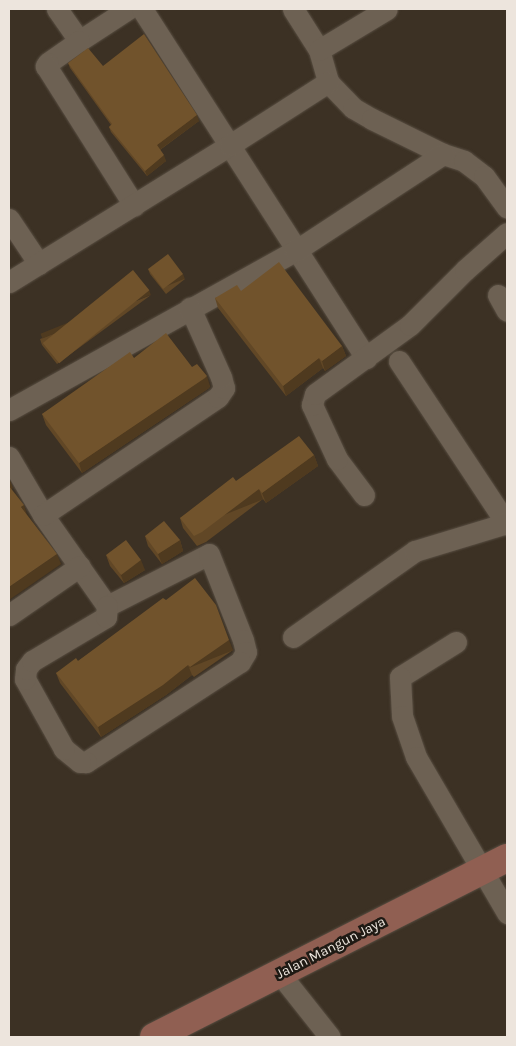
<!DOCTYPE html>
<html>
<head>
<meta charset="utf-8">
<style>
  body { margin:0 }
  #map { position:relative; width:516px; height:1046px; overflow:hidden; background:#3c3124; font-family:Karla,sans-serif }
  div>[style] { position:absolute }
  [style*='--x'] { left:calc(var(--x)*1px); top:calc(var(--y)*1px); width:calc(var(--w)*1px); rotate:calc(var(--a)*1deg) }
  .roads { filter:drop-shadow(0 0 1px #584e42) drop-shadow(0 0 1px #584e42) }
  .street>* { height:21px; margin:-10.5px; padding:0 10.5px; transform-origin:10.5px; border-radius:10.5px; background:#6d6153 }
  .secondary>* { height:28px; margin:-14px; padding:0 14px; transform-origin:14px; border-radius:14px; background:#905f52 }
  .wall>* { inset:0; background:#614726 }
  .shaded-wall>* { inset:0; background:#4f3a1f; transform-origin:0 0 }
  .building>* { inset:0; background:#71532c; transform-origin:0 0 }
  span { translate:-50% -50%; white-space:nowrap; text-align:center; line-height:1.15; -webkit-text-stroke:5px #1f1a14; paint-order:stroke }
  .street-label { font-size:14px; color:#ede5dd }
  .frame { position:absolute; inset:0; border:10px solid #ede5dd; pointer-events:none }
</style>
</head>
<body>
<div id="map">
  <div class="roads">
    <div class="street">
      <i style="--x:57;--y:9;--w:39;--a:55"></i>
      <i style="--x:79;--y:41;--w:59;--a:-33.1"></i>
      <i style="--x:142;--y:9;--w:415;--a:57.3"></i>
      <i style="--x:293;--y:9;--w:49;--a:57.6"></i>
      <i style="--x:319;--y:50;--w:33;--a:74"></i>
      <i style="--x:328;--y:82;--w:36;--a:46"></i>
      <i style="--x:353;--y:108;--w:22;--a:30"></i>
      <i style="--x:372;--y:119;--w:79;--a:26.2"></i>
      <i style="--x:443;--y:154;--w:22;--a:18"></i>
      <i style="--x:464;--y:161;--w:25;--a:37"></i>
      <i style="--x:484;--y:176;--w:39;--a:54"></i>
      <i style="--x:79;--y:41;--w:38;--a:145"></i>
      <i style="--x:48;--y:63;--w:4;--a:124"></i>
      <i style="--x:46;--y:66;--w:165;--a:57.7"></i>
      <i style="--x:319;--y:50;--w:79;--a:-31.1"></i>
      <i style="--x:9;--y:219;--w:54;--a:56.3"></i>
      <i style="--x:9;--y:282;--w:260;--a:-31.8"></i>
      <i style="--x:230;--y:145;--w:117;--a:-32.7"></i>
      <i style="--x:498;--y:295;--w:18;--a:61"></i>
      <i style="--x:399;--y:361;--w:196;--a:56.5"></i>
      <i style="--x:9;--y:410;--w:327;--a:-29.1"></i>
      <i style="--x:295;--y:251;--w:177;--a:-33.2"></i>
      <i style="--x:9;--y:457;--w:67;--a:59.6"></i>
      <i style="--x:43;--y:515;--w:111;--a:54.9"></i>
      <i style="--x:107;--y:606;--w:114;--a:-27"></i>
      <i style="--x:209;--y:554;--w:92;--a:68.4"></i>
      <i style="--x:243;--y:640;--w:12;--a:76"></i>
      <i style="--x:246;--y:652;--w:12;--a:121"></i>
      <i style="--x:240;--y:662;--w:184;--a:147"></i>
      <i style="--x:86;--y:762;--w:6;--a:180"></i>
      <i style="--x:80;--y:762;--w:21;--a:-141"></i>
      <i style="--x:64;--y:749;--w:80;--a:-119.1"></i>
      <i style="--x:25;--y:679;--w:10;--a:-84"></i>
      <i style="--x:26;--y:669;--w:10;--a:-53"></i>
      <i style="--x:32;--y:661;--w:86;--a:-30.7"></i>
      <i style="--x:106;--y:617;--w:11;--a:-85"></i>
      <i style="--x:364;--y:495;--w:45;--a:-126.9"></i>
      <i style="--x:337;--y:459;--w:60;--a:-114.8"></i>
      <i style="--x:312;--y:405;--w:11;--a:-75"></i>
      <i style="--x:315;--y:394;--w:117;--a:-36"></i>
      <i style="--x:410;--y:325;--w:78;--a:-45"></i>
      <i style="--x:465;--y:270;--w:56;--a:-41.4"></i>
      <i style="--x:43;--y:515;--w:211;--a:-34"></i>
      <i style="--x:218;--y:397;--w:11;--a:-56"></i>
      <i style="--x:224;--y:388;--w:11;--a:-105"></i>
      <i style="--x:221;--y:377;--w:76;--a:-114.2"></i>
      <i style="--x:9;--y:615;--w:86;--a:-34.6"></i>
      <i style="--x:293;--y:637;--w:149;--a:-35.2"></i>
      <i style="--x:415;--y:551;--w:96;--a:-16.9"></i>
      <i style="--x:456;--y:642;--w:66;--a:148"></i>
      <i style="--x:400;--y:677;--w:39;--a:87"></i>
      <i style="--x:402;--y:716;--w:43;--a:71.1"></i>
      <i style="--x:416;--y:757;--w:181;--a:59.7"></i>
      <i style="--x:280;--y:974;--w:80;--a:51.6"></i>
    </div>
    <div class="secondary">
      <i style="--x:154;--y:1037;--w:396;--a:-26.9"></i>
    </div>
  </div>
  <div class="wall">
    <i style="clip-path:polygon(68px 63px,103px 66px,199px 121px,160px 150px,166px 161px,147px 176px,111px 132px,109px 127px,111px 125px,70px 68px)"></i>
    <i style="clip-path:polygon(148px 269px,185px 279px,166px 294px,150px 274px)"></i>
    <i style="clip-path:polygon(241px 291px,342px 346px,346px 356px,325px 371px,323px 368px,286px 396px,218px 308px,215px 298px)"></i>
    <i style="clip-path:polygon(151px 295px,57px 364px,42px 345px,40px 339px)"></i>
    <i style="clip-path:polygon(134px 358px,192px 367px,210px 386px,209px 388px,82px 473px,46px 425px,42px 414px)"></i>
    <i style="clip-path:polygon(314px 455px,318px 466px,266px 503px,263px 499px,206px 542px,197px 546px,183px 528px,180px 518px,236px 481px)"></i>
    <i style="clip-path:polygon(145px 536px,180px 540px,183px 551px,162px 564px,148px 546px)"></i>
    <i style="clip-path:polygon(106px 555px,145px 570px,124px 583px,110px 566px)"></i>
    <i style="clip-path:polygon(166px 600px,233px 650px,194px 677px,192px 675px,166px 695px,101px 737px,60px 683px,56px 673px,78px 661px)"></i>
  </div>
  <div class="shaded-wall">
    <i style="clip-path:polygon(197px 115px,199px 121px,158px 151px,157px 145px)"></i>
    <i style="clip-path:polygon(164px 155px,166px 161px,147px 176px,145px 171px)"></i>
    <i style="left:183px;top:274px;width:5px;height:24px;rotate:68deg"></i>
    <i style="left:149px;top:290px;width:5px;height:117px;rotate:68deg"></i>
    <i style="clip-path:polygon(342px 346px,346px 356px,325px 371px,322px 361px)"></i>
    <i style="clip-path:polygon(319px 358px,323px 368px,286px 396px,283px 386px)"></i>
    <i style="clip-path:polygon(207px 376px,210px 386px,209px 388px,82px 473px,79px 463px)"></i>
    <i style="clip-path:polygon(314px 455px,318px 466px,266px 503px,262px 493px)"></i>
    <i style="clip-path:polygon(9px 478px,13px 488px,9px 491px)"></i>
    <i style="left:259px;top:489px;width:11px;height:71px;rotate:68deg"></i>
    <i style="clip-path:polygon(24px 505px,27px 515px,21px 507px)"></i>
    <i style="clip-path:polygon(180px 540px,183px 551px,162px 564px,158px 554px)"></i>
    <i style="clip-path:polygon(57px 554px,61px 564px,9px 600px,9px 587px)"></i>
    <i style="clip-path:polygon(141px 560px,145px 570px,124px 583px,120px 573px)"></i>
    <i style="left:229px;top:640px;width:11px;height:47px;rotate:68deg"></i>
    <i style="clip-path:polygon(188px 665px,192px 675px,166px 695px,101px 737px,98px 727px)"></i>
  </div>
  <div class="building">
    <i style="clip-path:polygon(144px 34px,197px 115px,157px 145px,164px 155px,145px 171px,109px 127px,112px 124px,68px 63px,88px 48px,103px 66px)"></i>
    <i style="left:168px;top:254px;width:25px;height:25px;rotate:53deg"></i>
    <i style="clip-path:polygon(279px 262px,342px 346px,322px 361px,319px 358px,283px 386px,215px 298px,237px 285px,241px 291px)"></i>
    <i style="left:133px;top:270px;width:26px;height:116px;rotate:51deg"></i>
    <i style="clip-path:polygon(166px 333px,192px 367px,197px 364px,207px 376px,205px 378px,79px 463px,42px 414px,130px 352px,134px 358px)"></i>
    <i style="clip-path:polygon(299px 436px,314px 455px,262px 493px,259px 489px,202px 532px,194px 536px,180px 518px,233px 477px,236px 481px)"></i>
    <i style="clip-path:polygon(9px 486px,24px 505px,21px 507px,57px 554px,9px 587px)"></i>
    <i style="clip-path:polygon(164px 521px,180px 540px,158px 554px,145px 536px)"></i>
    <i style="left:126px;top:540px;width:25px;height:25px;rotate:53deg"></i>
    <i style="clip-path:polygon(195px 578px,216px 605px,229px 640px,190px 667px,188px 665px,163px 685px,98px 727px,56px 673px,76px 658px,78px 661px,163px 598px,166px 600px)"></i>
  </div>
  <div class="street-label">
    <span style="left:331px;top:948px;rotate:-27deg">Jalan Mangun Jaya</span>
  </div>
  <div class="frame"></div>
</div>
</body>
</html>
